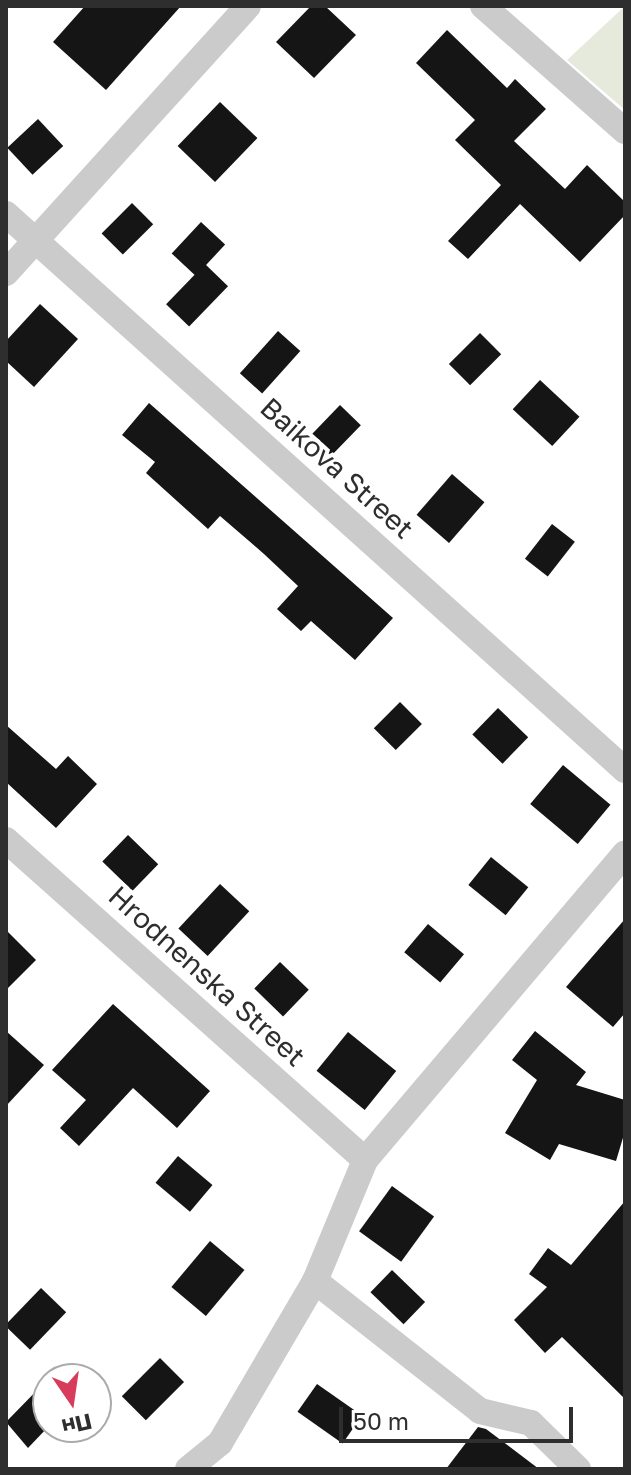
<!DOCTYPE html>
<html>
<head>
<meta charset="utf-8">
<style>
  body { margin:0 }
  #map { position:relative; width:631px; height:1475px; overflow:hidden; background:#fff; font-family:"Golos Text",sans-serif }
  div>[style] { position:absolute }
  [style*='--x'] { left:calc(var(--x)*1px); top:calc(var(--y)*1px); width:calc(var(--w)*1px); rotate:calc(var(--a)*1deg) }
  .green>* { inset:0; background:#e6eadc }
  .building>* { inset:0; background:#151515; transform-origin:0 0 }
  .street>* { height:26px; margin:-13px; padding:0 13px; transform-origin:13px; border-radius:13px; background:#cbcbcb }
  span { translate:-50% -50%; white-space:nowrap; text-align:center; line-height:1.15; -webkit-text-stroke:8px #fff; paint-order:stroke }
  .street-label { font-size:28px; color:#2e2e2e }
  .frame { position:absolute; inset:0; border:8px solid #2e2e2e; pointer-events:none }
  .north { position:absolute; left:32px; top:1363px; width:80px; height:80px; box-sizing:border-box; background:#fff; border:2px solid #ababab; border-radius:50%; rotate:167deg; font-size:22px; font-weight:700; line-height:32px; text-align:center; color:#2e2e2e }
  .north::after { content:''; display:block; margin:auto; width:28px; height:36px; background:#d83c5b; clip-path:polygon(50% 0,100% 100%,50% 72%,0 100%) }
  .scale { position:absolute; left:339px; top:1407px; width:234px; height:36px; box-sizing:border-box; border:4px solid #2e2e2e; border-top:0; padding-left:10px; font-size:24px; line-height:28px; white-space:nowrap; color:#2e2e2e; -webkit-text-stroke:6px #fff; paint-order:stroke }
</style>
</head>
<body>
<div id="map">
  <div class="green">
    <i style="clip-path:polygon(625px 6px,625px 110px,567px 60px)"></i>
  </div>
  <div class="building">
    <i style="clip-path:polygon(85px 6px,181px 6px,106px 90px,53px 42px)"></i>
    <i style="clip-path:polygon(311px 6px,325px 6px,356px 35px,314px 78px,276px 42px)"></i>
    <i style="clip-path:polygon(447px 30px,507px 88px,515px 79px,546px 109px,514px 141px,565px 189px,587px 165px,625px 202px,625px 215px,580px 262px,520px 204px,468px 259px,448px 241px,501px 185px,455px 140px,475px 120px,416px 63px)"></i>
    <i style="left:220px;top:102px;width:52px;height:61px;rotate:44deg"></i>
    <i style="left:38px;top:119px;width:37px;height:42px;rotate:47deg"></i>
    <i style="left:132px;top:203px;width:30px;height:43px;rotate:45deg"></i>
    <i style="left:201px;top:222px;width:33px;height:43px;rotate:43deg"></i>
    <i style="left:205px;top:264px;width:32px;height:56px;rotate:44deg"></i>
    <i style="clip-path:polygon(40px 304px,78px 339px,34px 387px,6px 361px,6px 341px)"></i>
    <i style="left:278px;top:331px;width:30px;height:57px;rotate:42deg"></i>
    <i style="left:480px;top:333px;width:30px;height:44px;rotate:45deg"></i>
    <i style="left:540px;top:380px;width:54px;height:40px;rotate:43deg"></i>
    <i style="clip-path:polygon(149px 403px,393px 618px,355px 660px,311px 621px,301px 631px,277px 609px,298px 586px,264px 554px,220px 516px,208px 529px,146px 473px,155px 462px,122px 435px)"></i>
    <i style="left:340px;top:405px;width:29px;height:43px;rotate:44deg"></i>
    <i style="left:452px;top:474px;width:43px;height:54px;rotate:41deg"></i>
    <i style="left:552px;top:524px;width:29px;height:44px;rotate:38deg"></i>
    <i style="left:400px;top:702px;width:31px;height:37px;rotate:45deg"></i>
    <i style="left:498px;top:708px;width:42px;height:37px;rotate:44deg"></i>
    <i style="clip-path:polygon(6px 725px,56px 769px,68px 756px,97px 784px,56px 828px,6px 782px)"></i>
    <i style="left:563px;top:765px;width:62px;height:51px;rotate:40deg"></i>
    <i style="left:128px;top:835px;width:42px;height:37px;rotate:44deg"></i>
    <i style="left:491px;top:857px;width:48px;height:36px;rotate:39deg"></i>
    <i style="left:220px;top:884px;width:40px;height:61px;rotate:43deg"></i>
    <i style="clip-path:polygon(625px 919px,625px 1013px,613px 1027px,566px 987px)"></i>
    <i style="left:428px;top:924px;width:47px;height:37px;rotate:40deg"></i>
    <i style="clip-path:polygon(6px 930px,36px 960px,6px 990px)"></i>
    <i style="left:280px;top:962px;width:40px;height:37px;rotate:44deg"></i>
    <i style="clip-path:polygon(113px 1004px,210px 1091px,177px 1128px,133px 1088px,79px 1146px,60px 1128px,86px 1100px,52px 1070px)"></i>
    <i style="clip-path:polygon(6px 1031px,44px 1065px,6px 1106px)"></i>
    <i style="clip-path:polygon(535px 1031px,586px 1072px,576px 1085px,625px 1100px,625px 1131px,616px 1161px,559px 1144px,550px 1160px,505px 1133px,537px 1080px,512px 1060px)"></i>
    <i style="left:348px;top:1032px;width:62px;height:50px;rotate:39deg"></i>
    <i style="left:178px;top:1156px;width:45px;height:35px;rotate:40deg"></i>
    <i style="left:392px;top:1186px;width:52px;height:56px;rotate:36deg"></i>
    <i style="clip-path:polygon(625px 1201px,625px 1399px,562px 1337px,545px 1353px,514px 1320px,547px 1287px,529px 1274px,548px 1248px,571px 1265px)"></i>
    <i style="left:210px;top:1241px;width:45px;height:60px;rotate:40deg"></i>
    <i style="left:392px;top:1270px;width:46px;height:31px;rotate:44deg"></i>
    <i style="left:41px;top:1288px;width:35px;height:52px;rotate:44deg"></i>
    <i style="left:160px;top:1358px;width:34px;height:54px;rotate:45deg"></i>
    <i style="clip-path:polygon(48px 1379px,48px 1427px,28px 1448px,6px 1422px)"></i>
    <i style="left:317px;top:1384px;width:55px;height:34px;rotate:35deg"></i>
    <i style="clip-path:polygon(478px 1427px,486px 1429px,539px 1469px,446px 1469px)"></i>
  </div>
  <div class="street">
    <i style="--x:483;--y:6;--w:189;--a:41.4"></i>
    <i style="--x:6;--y:214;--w:832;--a:41.93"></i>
    <i style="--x:6;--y:273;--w:360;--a:-47.8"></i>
    <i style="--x:6;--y:840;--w:481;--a:41.7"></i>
    <i style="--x:315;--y:1281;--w:210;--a:38.2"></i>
    <i style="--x:480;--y:1411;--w:52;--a:13.2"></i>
    <i style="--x:531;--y:1423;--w:66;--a:44.4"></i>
    <i style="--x:188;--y:1469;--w:41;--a:-39.1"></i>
    <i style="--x:220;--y:1443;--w:188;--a:-59.6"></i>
    <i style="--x:315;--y:1281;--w:131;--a:-67.5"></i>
    <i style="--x:365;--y:1160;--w:402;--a:-49.7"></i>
  </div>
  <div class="street-label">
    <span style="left:337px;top:468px;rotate:42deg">Baikova Street</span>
    <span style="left:207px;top:976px;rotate:42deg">Hrodnenska Street</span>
  </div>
  <div class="frame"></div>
  <div class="north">Пн</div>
  <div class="scale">50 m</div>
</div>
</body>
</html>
